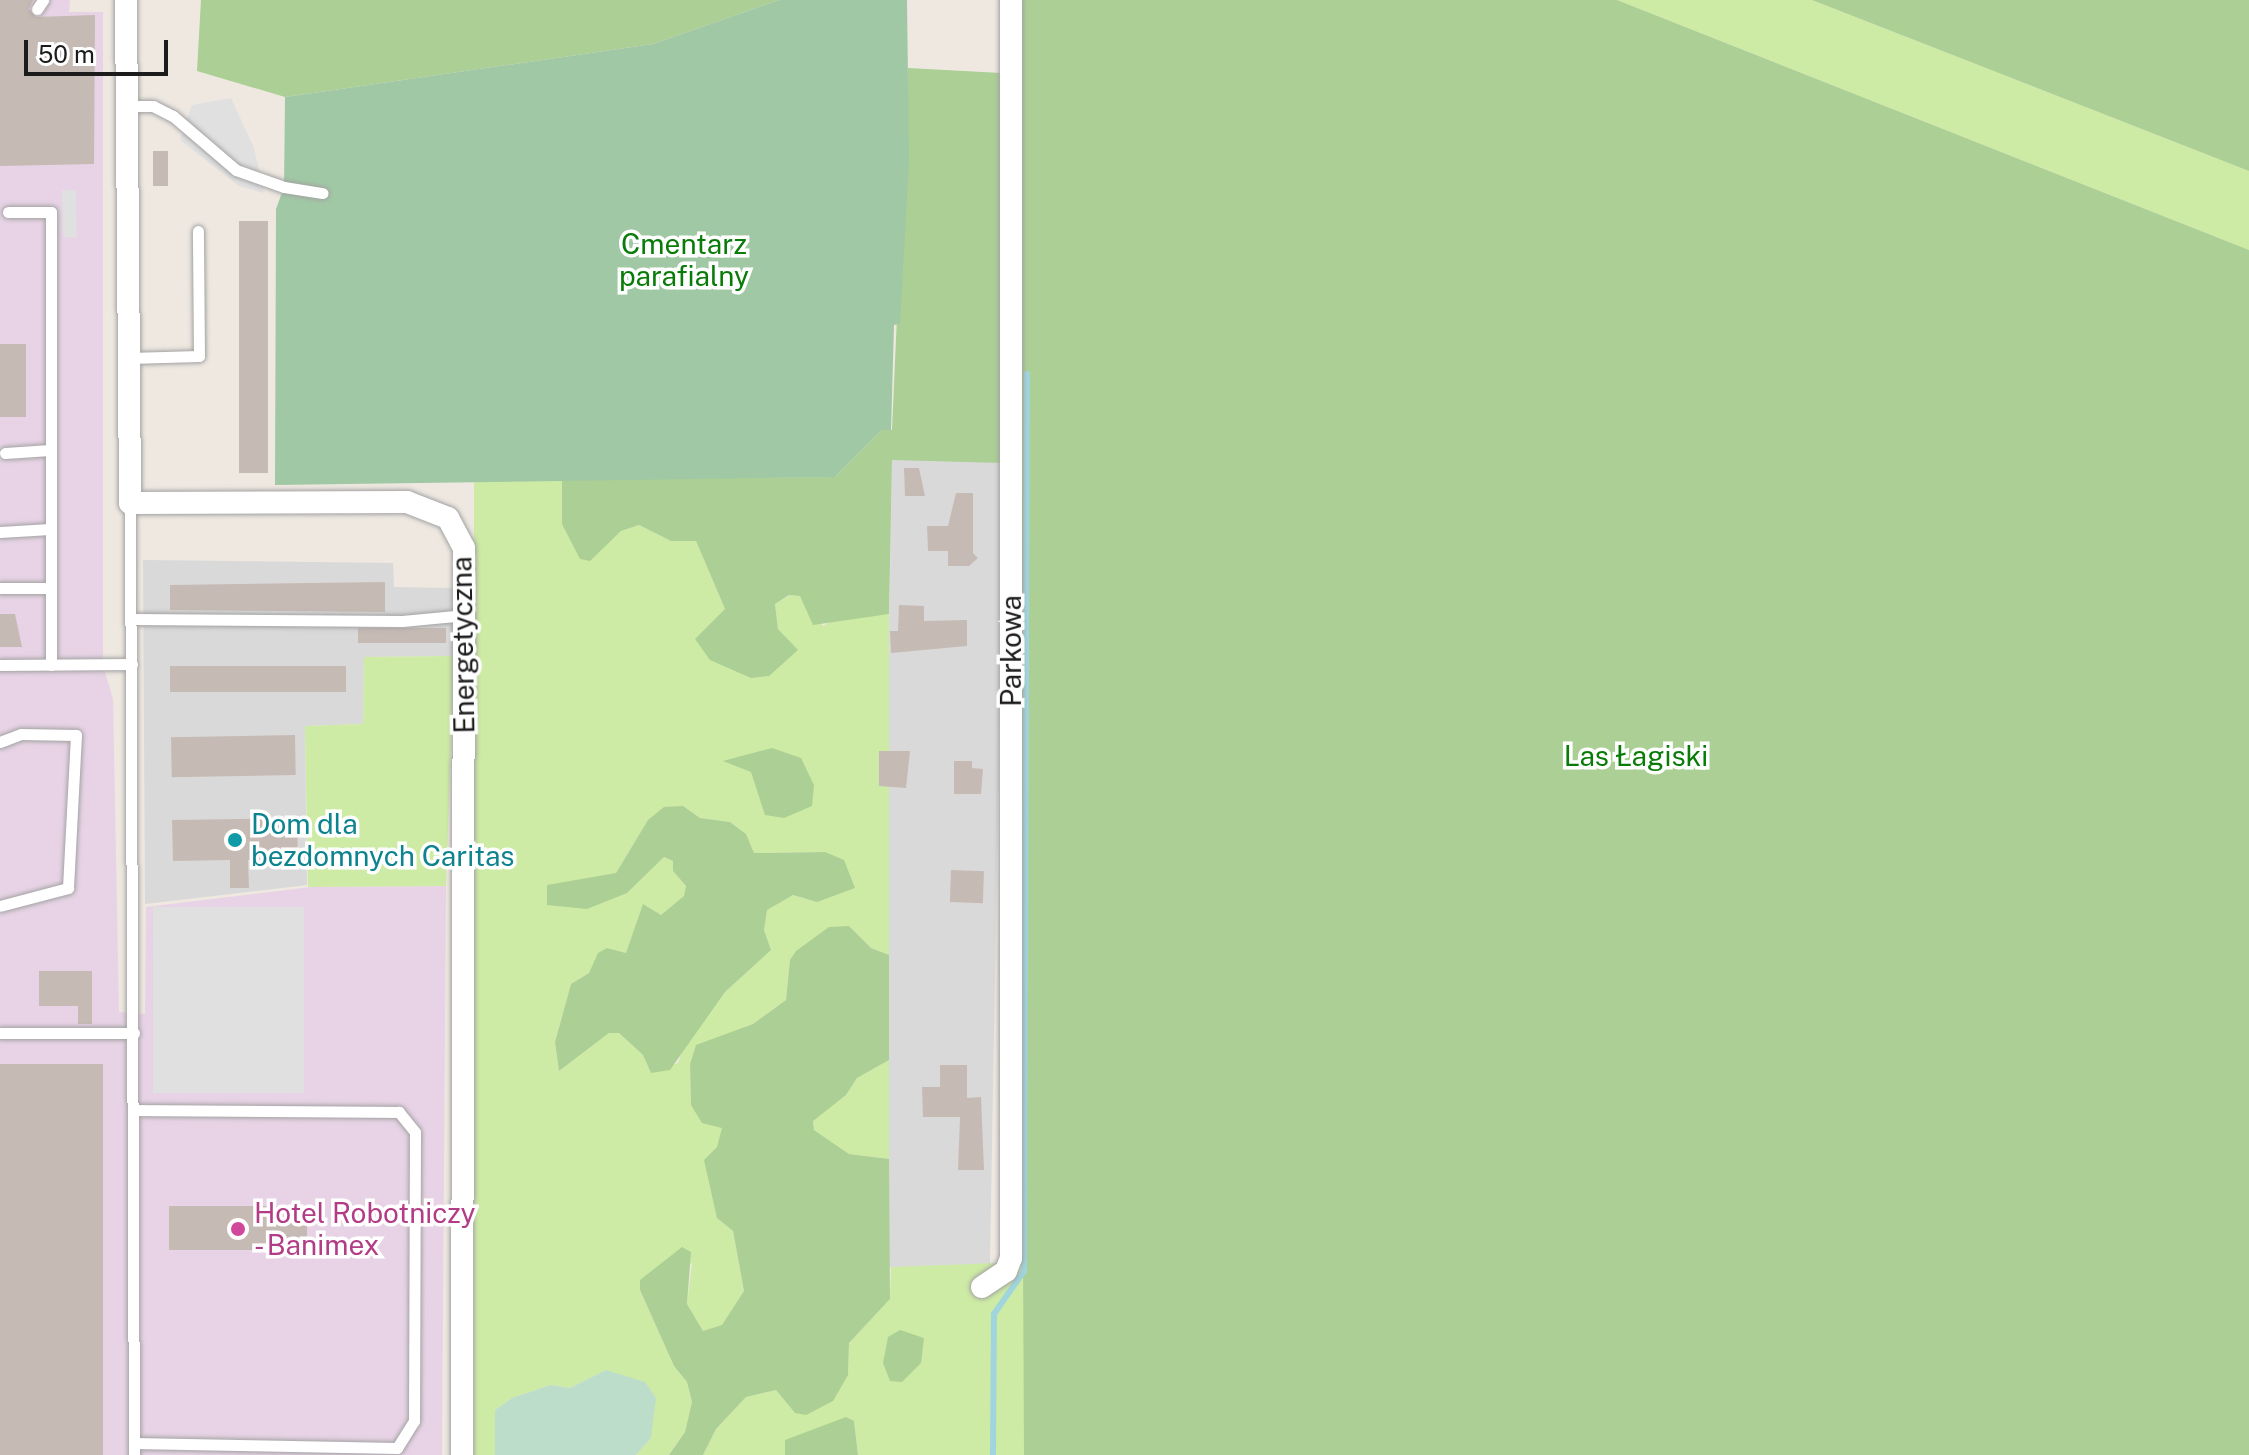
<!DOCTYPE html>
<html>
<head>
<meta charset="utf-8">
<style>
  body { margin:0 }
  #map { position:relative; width:2249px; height:1455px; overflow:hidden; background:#eee8e1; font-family:"Public Sans",sans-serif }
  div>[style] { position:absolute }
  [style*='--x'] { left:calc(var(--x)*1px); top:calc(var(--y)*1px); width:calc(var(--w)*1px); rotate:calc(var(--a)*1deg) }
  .residential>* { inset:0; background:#dad9d9; transform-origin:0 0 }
  .industrial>* { inset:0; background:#e7d3e5 }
  .grass>* { inset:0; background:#cdeba4 }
  .forest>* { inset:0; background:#abcf94 }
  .wetland>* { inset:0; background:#bdddcb }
  .cemetery>* { inset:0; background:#a1c8a4 }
  .parking>* { inset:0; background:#e0e0e0; transform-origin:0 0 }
  .stream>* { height:6px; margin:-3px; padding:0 3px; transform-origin:3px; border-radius:3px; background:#a0d5de }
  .building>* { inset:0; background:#c6bab4; transform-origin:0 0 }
  .roads { filter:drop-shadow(0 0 2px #a3a3a3) drop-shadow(0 0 2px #a3a3a3) }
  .service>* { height:11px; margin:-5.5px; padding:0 5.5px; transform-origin:5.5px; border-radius:5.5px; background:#fff }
  .minor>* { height:22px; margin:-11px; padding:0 11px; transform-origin:11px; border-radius:11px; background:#fff }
  .dots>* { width:22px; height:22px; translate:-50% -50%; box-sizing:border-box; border:4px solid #fff; border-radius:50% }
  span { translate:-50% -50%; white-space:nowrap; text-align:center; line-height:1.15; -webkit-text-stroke:7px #fff; paint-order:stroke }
  .park-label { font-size:28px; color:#097c08 }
  .street-label { font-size:28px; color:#1c1c1c }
  .culture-label { font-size:28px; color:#0d838f }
  .left { translate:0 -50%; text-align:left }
  .hotel-label { font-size:28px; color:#b23c85 }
  .scale { position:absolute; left:24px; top:40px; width:144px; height:36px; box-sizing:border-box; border:4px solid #1c1c1c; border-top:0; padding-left:10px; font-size:24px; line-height:28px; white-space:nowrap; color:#1c1c1c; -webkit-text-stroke:6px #fff; paint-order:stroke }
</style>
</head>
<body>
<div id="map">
  <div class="residential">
    <i style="left:892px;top:459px;width:112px;height:808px;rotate:1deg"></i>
    <i style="clip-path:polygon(143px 560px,393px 563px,394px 587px,453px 588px,454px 656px,364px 657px,363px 724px,305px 726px,307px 885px,145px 904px)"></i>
  </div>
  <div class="industrial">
    <i style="clip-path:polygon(0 0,70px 0,69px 12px,103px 12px,103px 665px,113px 699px,119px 1012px,145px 1014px,146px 907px,311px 887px,446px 886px,442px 1455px,0 1455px)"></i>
  </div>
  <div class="grass">
    <i style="clip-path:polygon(1617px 0,1812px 0,2249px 171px,2249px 250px)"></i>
    <i style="clip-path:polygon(evenodd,562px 479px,562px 524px,590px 560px,621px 531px,639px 525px,671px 541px,696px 541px,725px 609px,798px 651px,778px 629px,775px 604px,790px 595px,800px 596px,823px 626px,836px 618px,889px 614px,889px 955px,871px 948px,849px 926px,790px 960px,786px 1000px,753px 1024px,696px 1046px,690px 1064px,691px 1105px,722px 1127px,717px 1218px,733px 1231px,744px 1291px,722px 1326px,703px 1331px,687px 1304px,692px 1263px,640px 1280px,640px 1290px,674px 1366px,687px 1382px,692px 1402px,685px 1432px,669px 1455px,636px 1455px,651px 1438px,606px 1370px,570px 1388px,551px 1385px,512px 1398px,495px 1410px,495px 1455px,474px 1455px,474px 482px,562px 479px,683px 806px,700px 818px,730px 822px,746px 834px,754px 853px,825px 852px,817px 902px,793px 895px,766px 910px,764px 930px,771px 950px,725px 992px,686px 1041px,678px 1063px,651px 1073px,643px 1055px,619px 1033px,609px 1033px,559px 1071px,555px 1042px,571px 984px,589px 973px,607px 948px,626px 953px,644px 905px,661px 915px,685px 896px,686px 886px,673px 871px,673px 861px,664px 857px,627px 893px,616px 873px,648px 820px,683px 806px)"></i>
    <i style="clip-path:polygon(454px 656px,446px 886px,308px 887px,305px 726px,363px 724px,364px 657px)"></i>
    <i style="clip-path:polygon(889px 1060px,889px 1159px,849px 1154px,814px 1130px,813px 1120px,846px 1095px,857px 1078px)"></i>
    <i style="clip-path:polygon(1026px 1262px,1024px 1455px,858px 1455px,854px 1421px,786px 1440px,785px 1455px,703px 1455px,716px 1429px,746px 1397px,776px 1390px,795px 1413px,848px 1375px,849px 1343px,890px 1299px,891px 1267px)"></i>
  </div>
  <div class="forest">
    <i style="clip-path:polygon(201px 0,779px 0,653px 44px,285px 97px,197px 71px)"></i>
    <i style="clip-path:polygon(1017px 0,1617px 0,2249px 250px,2249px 1455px,1024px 1455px)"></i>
    <i style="clip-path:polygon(1812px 0,2249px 0,2249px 171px)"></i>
    <i style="clip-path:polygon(908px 68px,1001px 73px,1002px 463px,892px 460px,889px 614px,813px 625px,800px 596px,789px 595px,775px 604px,778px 629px,798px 650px,769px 676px,751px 678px,710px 660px,695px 639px,725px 609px,696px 541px,671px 541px,639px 525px,621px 531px,590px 561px,580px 559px,562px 524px,562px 479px,835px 477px,882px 430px,892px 430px)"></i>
    <i style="clip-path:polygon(772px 748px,801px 758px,814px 785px,812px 806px,784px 818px,765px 815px,751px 772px,723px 761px)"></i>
    <i style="clip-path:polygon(683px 806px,700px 818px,730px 822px,746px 834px,754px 853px,825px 852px,844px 860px,855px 888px,817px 902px,793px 895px,767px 910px,764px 930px,771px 950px,725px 992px,670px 1070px,651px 1073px,643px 1055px,619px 1033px,609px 1033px,559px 1071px,555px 1042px,571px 984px,589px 973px,598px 953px,607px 948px,626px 953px,643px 904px,661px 915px,684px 896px,686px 886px,673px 871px,673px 861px,664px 857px,627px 893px,587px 909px,547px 905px,547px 885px,616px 873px,648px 820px,664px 807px)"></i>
    <i style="clip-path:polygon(849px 926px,871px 948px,889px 955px,889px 1060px,857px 1078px,846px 1095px,813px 1121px,814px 1130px,849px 1154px,889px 1159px,890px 1299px,849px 1343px,848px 1375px,833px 1401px,806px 1415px,795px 1413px,776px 1390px,746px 1397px,716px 1429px,703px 1455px,669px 1455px,685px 1432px,692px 1402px,687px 1382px,674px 1366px,640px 1290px,640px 1280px,682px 1247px,691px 1252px,687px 1304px,703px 1331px,722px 1325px,744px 1291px,733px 1231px,717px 1218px,704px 1160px,717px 1147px,722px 1128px,702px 1123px,691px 1105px,690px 1064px,696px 1045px,753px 1024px,786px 1000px,790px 960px,796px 951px,829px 927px)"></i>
    <i style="clip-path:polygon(900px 1330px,924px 1338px,921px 1363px,902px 1382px,890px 1381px,883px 1363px,888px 1337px)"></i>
    <i style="clip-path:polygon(846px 1417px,854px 1421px,858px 1455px,785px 1455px,785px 1440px)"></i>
  </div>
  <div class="wetland">
    <i style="clip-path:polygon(606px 1370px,645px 1382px,656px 1398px,651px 1438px,636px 1455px,495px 1455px,495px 1410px,512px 1398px,551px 1385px,570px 1388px)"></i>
  </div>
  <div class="cemetery">
    <i style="clip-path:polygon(779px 0,907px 0,909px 160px,900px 324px,894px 325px,891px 430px,882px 430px,835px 477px,275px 485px,276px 209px,284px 187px,285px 97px,653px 44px)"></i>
  </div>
  <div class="parking">
    <i style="clip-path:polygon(231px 98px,254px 148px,264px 193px,239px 186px,180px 140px,192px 105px)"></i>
    <i style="left:76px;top:190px;width:47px;height:14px;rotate:89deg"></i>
    <i style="left:304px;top:907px;width:186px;height:151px;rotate:90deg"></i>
  </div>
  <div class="stream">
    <i style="--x:993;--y:1455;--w:141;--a:-89.6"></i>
    <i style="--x:994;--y:1314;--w:52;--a:-55.1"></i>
    <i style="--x:1024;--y:1271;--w:897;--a:-89.81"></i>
  </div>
  <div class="building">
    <i style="clip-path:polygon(0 0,33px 0,29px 9px,36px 17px,95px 15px,94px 164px,0 166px)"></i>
    <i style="left:168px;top:151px;width:35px;height:15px;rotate:90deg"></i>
    <i style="left:239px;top:221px;width:29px;height:252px"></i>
    <i style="left:26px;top:344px;width:73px;height:26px;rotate:90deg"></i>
    <i style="clip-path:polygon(904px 468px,919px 468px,925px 496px,905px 496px)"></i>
    <i style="clip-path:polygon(956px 493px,973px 493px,973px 553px,978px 558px,969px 566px,948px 566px,948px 551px,928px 551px,927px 526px,948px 526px)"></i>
    <i style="clip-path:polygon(385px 582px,385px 612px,170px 610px,170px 585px)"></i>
    <i style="clip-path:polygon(899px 605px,924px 606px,924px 621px,967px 620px,967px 646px,891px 653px,890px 631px,898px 631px)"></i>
    <i style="clip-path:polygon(0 614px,15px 614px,22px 647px,0 647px)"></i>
    <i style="left:446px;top:628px;width:15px;height:88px;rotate:90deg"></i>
    <i style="left:346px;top:666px;width:26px;height:176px;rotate:90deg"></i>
    <i style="left:295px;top:735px;width:40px;height:124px;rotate:89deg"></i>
    <i style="clip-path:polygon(879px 751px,910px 751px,906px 788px,879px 786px)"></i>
    <i style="clip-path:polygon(954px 761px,972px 761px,972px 768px,983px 769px,981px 794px,954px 794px)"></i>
    <i style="clip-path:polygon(297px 818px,298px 859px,248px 860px,249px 888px,230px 888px,230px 860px,173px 861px,172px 820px)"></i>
    <i style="left:951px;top:870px;width:33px;height:32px;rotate:2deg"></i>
    <i style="clip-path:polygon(39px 971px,92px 971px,92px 1024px,78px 1024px,78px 1006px,39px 1006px)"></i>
    <i style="left:0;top:1064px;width:103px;height:391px"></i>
    <i style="clip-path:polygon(940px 1065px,967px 1065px,967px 1098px,981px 1097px,984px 1170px,958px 1170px,960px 1117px,923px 1117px,922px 1087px,940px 1087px)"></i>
    <i style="left:307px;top:1206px;width:44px;height:138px;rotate:90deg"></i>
  </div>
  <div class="roads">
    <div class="service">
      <i style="--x:37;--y:9;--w:11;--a:-56"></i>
      <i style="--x:127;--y:106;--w:26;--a:0"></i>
      <i style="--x:153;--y:106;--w:22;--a:27"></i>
      <i style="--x:173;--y:116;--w:83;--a:40.6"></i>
      <i style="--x:236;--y:170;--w:51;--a:19.5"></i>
      <i style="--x:284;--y:187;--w:39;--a:9"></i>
      <i style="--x:8;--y:212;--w:43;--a:0"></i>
      <i style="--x:51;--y:212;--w:453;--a:90"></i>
      <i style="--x:129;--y:358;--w:70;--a:-1.6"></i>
      <i style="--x:199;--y:356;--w:125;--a:-90.5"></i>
      <i style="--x:5;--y:453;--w:45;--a:-3.8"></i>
      <i style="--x:130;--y:503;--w:952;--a:89.76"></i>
      <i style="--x:0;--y:532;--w:50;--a:-3.4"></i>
      <i style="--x:0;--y:588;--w:50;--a:0"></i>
      <i style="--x:132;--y:619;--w:270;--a:0.4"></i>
      <i style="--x:402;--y:621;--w:64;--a:-5.4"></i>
      <i style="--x:0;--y:665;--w:132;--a:-0.4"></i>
      <i style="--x:0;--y:742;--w:22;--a:-21"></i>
      <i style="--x:21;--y:734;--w:55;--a:1"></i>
      <i style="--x:76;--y:735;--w:153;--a:93"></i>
      <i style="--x:68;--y:888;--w:70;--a:165.2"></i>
      <i style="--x:0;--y:1033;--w:134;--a:0"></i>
      <i style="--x:134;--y:1443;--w:263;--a:1.1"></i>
      <i style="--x:397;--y:1448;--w:32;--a:-58"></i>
      <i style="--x:414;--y:1421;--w:289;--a:-89.8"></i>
      <i style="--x:415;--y:1132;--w:26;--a:-129"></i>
      <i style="--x:399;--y:1112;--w:264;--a:-179.6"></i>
    </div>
    <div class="minor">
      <i style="--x:126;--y:0;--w:503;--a:89.54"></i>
      <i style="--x:130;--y:503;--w:277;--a:-0.2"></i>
      <i style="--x:407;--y:502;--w:44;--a:21.3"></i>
      <i style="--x:448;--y:518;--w:34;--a:62"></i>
      <i style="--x:464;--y:548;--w:907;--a:90.13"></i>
      <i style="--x:982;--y:1287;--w:29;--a:-34"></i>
      <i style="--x:1006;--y:1271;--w:14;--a:-69"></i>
      <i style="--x:1011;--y:1258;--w:1258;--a:-90"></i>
    </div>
  </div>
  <div class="dots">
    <i style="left:235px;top:840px;background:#0f9aa8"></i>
    <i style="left:238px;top:1229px;background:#d1479c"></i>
  </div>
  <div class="park-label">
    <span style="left:684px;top:260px">Cmentarz<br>parafialny</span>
    <span style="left:1636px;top:756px">Las Łagiski</span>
  </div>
  <div class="street-label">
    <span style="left:463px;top:645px;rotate:-91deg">Energetyczna</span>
    <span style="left:1011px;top:651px;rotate:-90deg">Parkowa</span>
  </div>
  <div class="culture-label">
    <span class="left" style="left:251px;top:840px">Dom dla<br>bezdomnych Caritas</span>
  </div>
  <div class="hotel-label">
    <span class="left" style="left:254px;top:1229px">Hotel Robotniczy<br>- Banimex</span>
  </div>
  <div class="scale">50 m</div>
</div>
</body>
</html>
